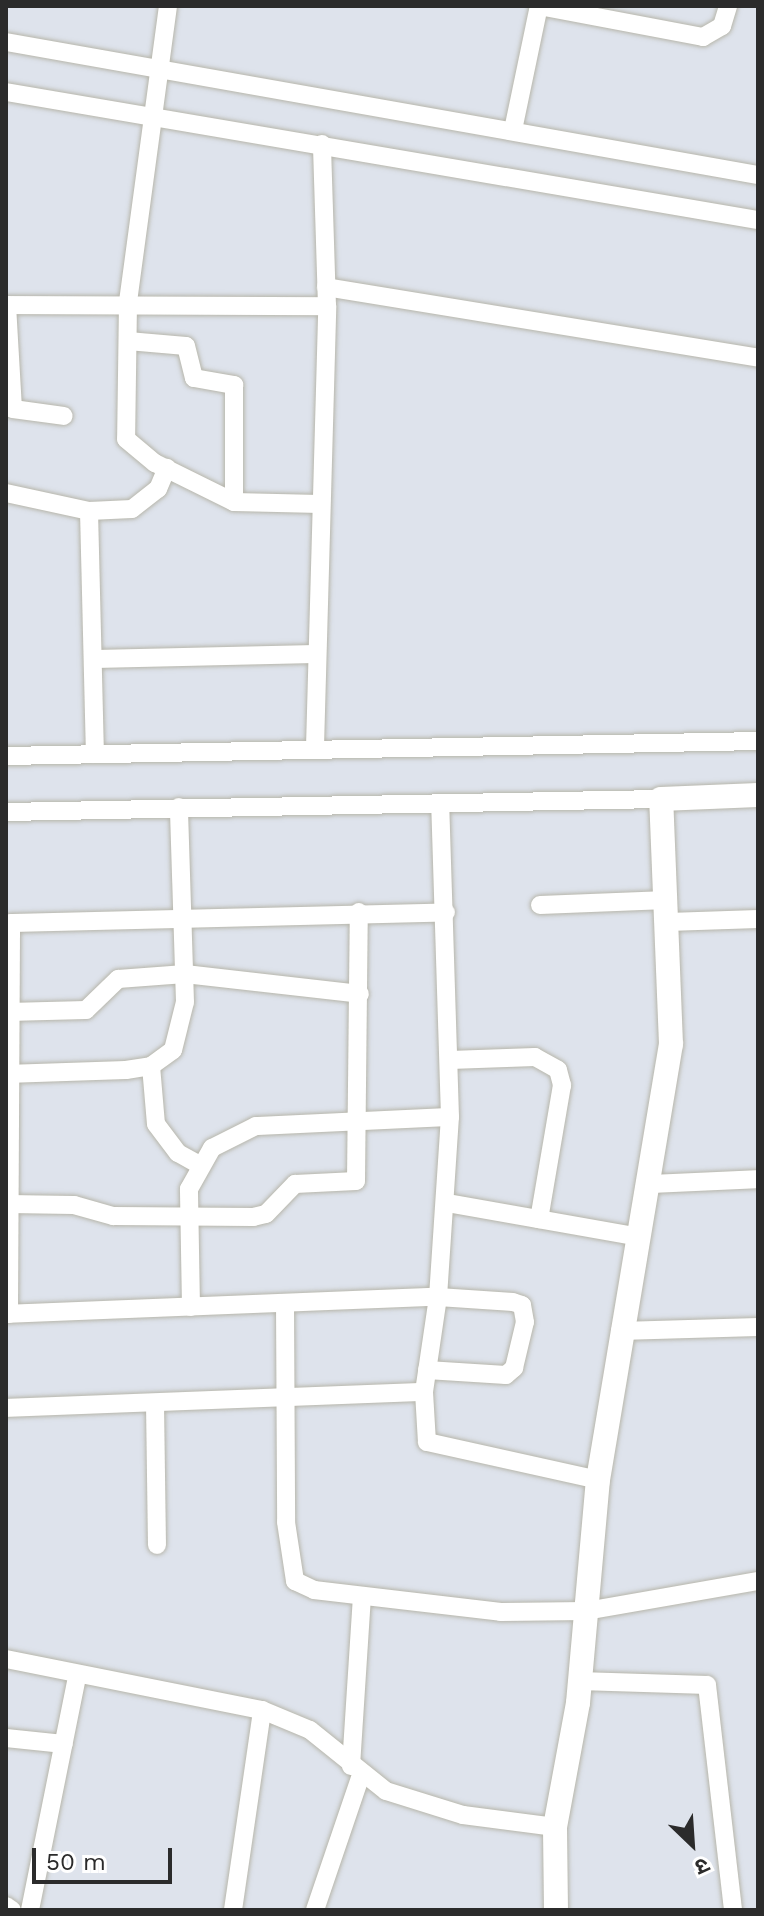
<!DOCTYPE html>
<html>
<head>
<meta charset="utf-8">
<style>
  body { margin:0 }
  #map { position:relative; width:764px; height:1916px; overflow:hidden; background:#dee3ec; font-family:"Work Sans","Noto Sans Devanagari",sans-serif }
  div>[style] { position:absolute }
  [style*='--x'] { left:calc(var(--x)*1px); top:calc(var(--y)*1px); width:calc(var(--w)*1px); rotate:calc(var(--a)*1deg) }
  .roads { filter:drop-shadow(0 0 2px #b7b6ab) drop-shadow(0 0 2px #b7b6ab) }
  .street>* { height:18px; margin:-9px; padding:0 9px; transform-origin:9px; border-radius:9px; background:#fff }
  .secondary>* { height:24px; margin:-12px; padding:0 12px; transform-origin:12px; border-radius:12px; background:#fff }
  span { translate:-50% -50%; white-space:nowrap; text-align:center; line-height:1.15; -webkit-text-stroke:8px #fff; paint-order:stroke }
  .frame { position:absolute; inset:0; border:8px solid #2b2b2b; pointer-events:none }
  .north { position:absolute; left:652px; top:1804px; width:80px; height:80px; -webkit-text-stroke:6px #fff; paint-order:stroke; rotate:155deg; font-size:22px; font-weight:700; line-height:32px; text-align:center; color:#2b2b2b }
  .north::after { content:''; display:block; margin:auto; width:28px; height:36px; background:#2b2b2b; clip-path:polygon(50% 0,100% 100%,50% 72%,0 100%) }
  .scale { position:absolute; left:32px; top:1848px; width:140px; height:36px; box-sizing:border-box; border:4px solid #2b2b2b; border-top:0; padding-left:10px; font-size:24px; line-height:28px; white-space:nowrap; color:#2b2b2b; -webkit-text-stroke:6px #fff; paint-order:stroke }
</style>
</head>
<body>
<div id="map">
  <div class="roads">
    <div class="street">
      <i style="--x:168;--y:6;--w:300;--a:97.7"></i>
      <i style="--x:128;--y:303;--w:136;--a:90.8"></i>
      <i style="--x:126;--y:439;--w:38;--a:40"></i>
      <i style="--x:155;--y:463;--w:88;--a:26.3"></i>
      <i style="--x:234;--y:502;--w:86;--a:1.3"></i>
      <i style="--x:539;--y:6;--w:167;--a:10.7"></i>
      <i style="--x:703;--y:37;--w:22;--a:-30"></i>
      <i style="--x:722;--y:26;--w:21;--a:-73"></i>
      <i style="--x:6;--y:42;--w:764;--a:10.03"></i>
      <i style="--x:6;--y:92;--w:763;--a:9.66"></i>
      <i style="--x:513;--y:130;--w:127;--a:-78.2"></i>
      <i style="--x:326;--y:287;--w:438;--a:9.3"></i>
      <i style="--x:6;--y:305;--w:321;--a:0.2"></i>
      <i style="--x:7;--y:305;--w:104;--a:86.7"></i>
      <i style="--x:13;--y:409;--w:51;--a:7.8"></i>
      <i style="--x:128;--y:341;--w:58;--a:4.9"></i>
      <i style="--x:186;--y:346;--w:33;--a:76"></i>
      <i style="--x:194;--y:378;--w:41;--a:9.9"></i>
      <i style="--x:234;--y:385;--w:117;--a:90"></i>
      <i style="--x:6;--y:493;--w:85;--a:12.2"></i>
      <i style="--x:89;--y:511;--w:43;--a:-2.7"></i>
      <i style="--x:132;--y:509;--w:33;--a:-38"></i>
      <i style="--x:158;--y:489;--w:23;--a:-67"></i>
      <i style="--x:89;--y:511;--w:243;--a:88.6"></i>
      <i style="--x:93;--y:659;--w:224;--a:-1.3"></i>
      <i style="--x:315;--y:747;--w:441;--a:-88.4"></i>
      <i style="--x:327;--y:306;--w:162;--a:-91.8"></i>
      <i style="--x:6;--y:756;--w:752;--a:-1.14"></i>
      <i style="--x:6;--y:812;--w:655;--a:-1.14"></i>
      <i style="--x:540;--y:905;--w:127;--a:-2.3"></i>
      <i style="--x:668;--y:922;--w:90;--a:-1.9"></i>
      <i style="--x:8;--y:1012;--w:78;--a:-1.5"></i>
      <i style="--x:86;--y:1010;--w:45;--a:-44.1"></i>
      <i style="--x:118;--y:979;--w:67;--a:-4.3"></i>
      <i style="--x:185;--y:974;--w:176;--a:6.5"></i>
      <i style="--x:450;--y:1060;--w:85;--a:-2"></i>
      <i style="--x:535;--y:1057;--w:26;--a:29"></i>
      <i style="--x:558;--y:1070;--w:16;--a:75"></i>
      <i style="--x:562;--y:1085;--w:136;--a:99.7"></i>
      <i style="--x:151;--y:1066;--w:58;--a:85.1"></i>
      <i style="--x:156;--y:1124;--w:36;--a:53"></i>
      <i style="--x:178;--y:1153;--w:25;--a:29"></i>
      <i style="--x:6;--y:1074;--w:120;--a:-1.9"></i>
      <i style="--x:126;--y:1070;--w:25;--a:-9"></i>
      <i style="--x:151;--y:1066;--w:27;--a:-36"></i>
      <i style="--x:173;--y:1050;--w:49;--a:-76"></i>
      <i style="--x:185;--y:1002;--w:195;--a:-91.8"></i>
      <i style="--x:649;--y:1184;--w:109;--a:-2.6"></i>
      <i style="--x:447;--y:1203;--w:196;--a:10"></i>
      <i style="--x:8;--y:1204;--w:66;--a:0.9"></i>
      <i style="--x:74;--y:1205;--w:41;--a:15.8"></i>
      <i style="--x:113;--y:1216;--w:140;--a:0.4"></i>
      <i style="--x:253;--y:1217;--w:13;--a:-13"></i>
      <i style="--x:266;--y:1214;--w:42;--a:-46"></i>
      <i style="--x:295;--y:1184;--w:61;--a:-2.8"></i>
      <i style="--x:356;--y:1181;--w:269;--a:-89.4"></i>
      <i style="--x:285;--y:1303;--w:219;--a:89.7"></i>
      <i style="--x:286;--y:1522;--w:60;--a:81.3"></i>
      <i style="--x:295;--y:1581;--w:21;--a:25"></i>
      <i style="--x:314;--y:1590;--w:188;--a:6.7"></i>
      <i style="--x:501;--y:1612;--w:85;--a:-0.7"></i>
      <i style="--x:586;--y:1611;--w:175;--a:-9.9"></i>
      <i style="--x:191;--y:1307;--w:118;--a:-91"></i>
      <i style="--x:189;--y:1189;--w:47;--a:-60.7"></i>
      <i style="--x:212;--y:1148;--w:49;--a:-26.6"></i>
      <i style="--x:256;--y:1126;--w:194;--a:-2.7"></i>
      <i style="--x:6;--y:1314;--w:432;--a:-2.3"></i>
      <i style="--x:438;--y:1297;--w:96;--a:98.4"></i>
      <i style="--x:424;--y:1392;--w:50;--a:86.6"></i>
      <i style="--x:427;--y:1442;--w:175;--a:12.5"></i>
      <i style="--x:9;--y:1314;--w:391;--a:-89.7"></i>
      <i style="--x:11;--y:923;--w:435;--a:-1.4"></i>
      <i style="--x:620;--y:1331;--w:138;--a:-1.7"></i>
      <i style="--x:427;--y:1370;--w:79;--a:3.6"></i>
      <i style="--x:506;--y:1375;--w:11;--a:-41"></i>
      <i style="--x:514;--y:1368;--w:47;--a:-76.6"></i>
      <i style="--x:525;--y:1322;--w:17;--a:-100"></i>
      <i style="--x:522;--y:1305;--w:9;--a:-162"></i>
      <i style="--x:513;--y:1302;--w:75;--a:-176.2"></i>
      <i style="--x:438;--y:1297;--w:180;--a:-86.2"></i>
      <i style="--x:450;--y:1117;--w:314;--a:-91.8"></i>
      <i style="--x:155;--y:1403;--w:142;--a:89.2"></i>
      <i style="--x:6;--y:1408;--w:418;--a:-2.2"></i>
      <i style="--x:6;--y:1659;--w:261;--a:11.3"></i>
      <i style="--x:262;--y:1710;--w:52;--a:22.6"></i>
      <i style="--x:310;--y:1730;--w:97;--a:38.8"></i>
      <i style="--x:386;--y:1791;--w:81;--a:17.3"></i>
      <i style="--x:463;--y:1815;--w:93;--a:7.4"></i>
      <i style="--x:580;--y:1681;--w:127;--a:1.8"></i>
      <i style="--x:707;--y:1685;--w:226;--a:83.4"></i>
      <i style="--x:6;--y:1738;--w:58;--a:5.9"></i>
      <i style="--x:351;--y:1766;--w:170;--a:-86.3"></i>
      <i style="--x:6;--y:1906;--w:7;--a:34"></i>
      <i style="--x:30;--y:1910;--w:238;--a:-78.6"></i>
      <i style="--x:233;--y:1910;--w:202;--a:-81.7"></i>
      <i style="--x:315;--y:1910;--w:143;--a:-71.2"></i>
    </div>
    <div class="secondary">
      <i style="--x:556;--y:1910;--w:83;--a:-90.7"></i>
      <i style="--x:555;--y:1827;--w:126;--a:-79.5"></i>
      <i style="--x:578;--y:1703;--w:224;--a:-84.9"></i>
      <i style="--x:598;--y:1480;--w:442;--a:-80.5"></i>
      <i style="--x:671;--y:1044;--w:245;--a:-92.3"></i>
      <i style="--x:661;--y:799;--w:97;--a:-2.4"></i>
    </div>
  </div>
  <div class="frame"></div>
  <div class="north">उ</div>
  <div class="scale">50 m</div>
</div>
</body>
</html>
